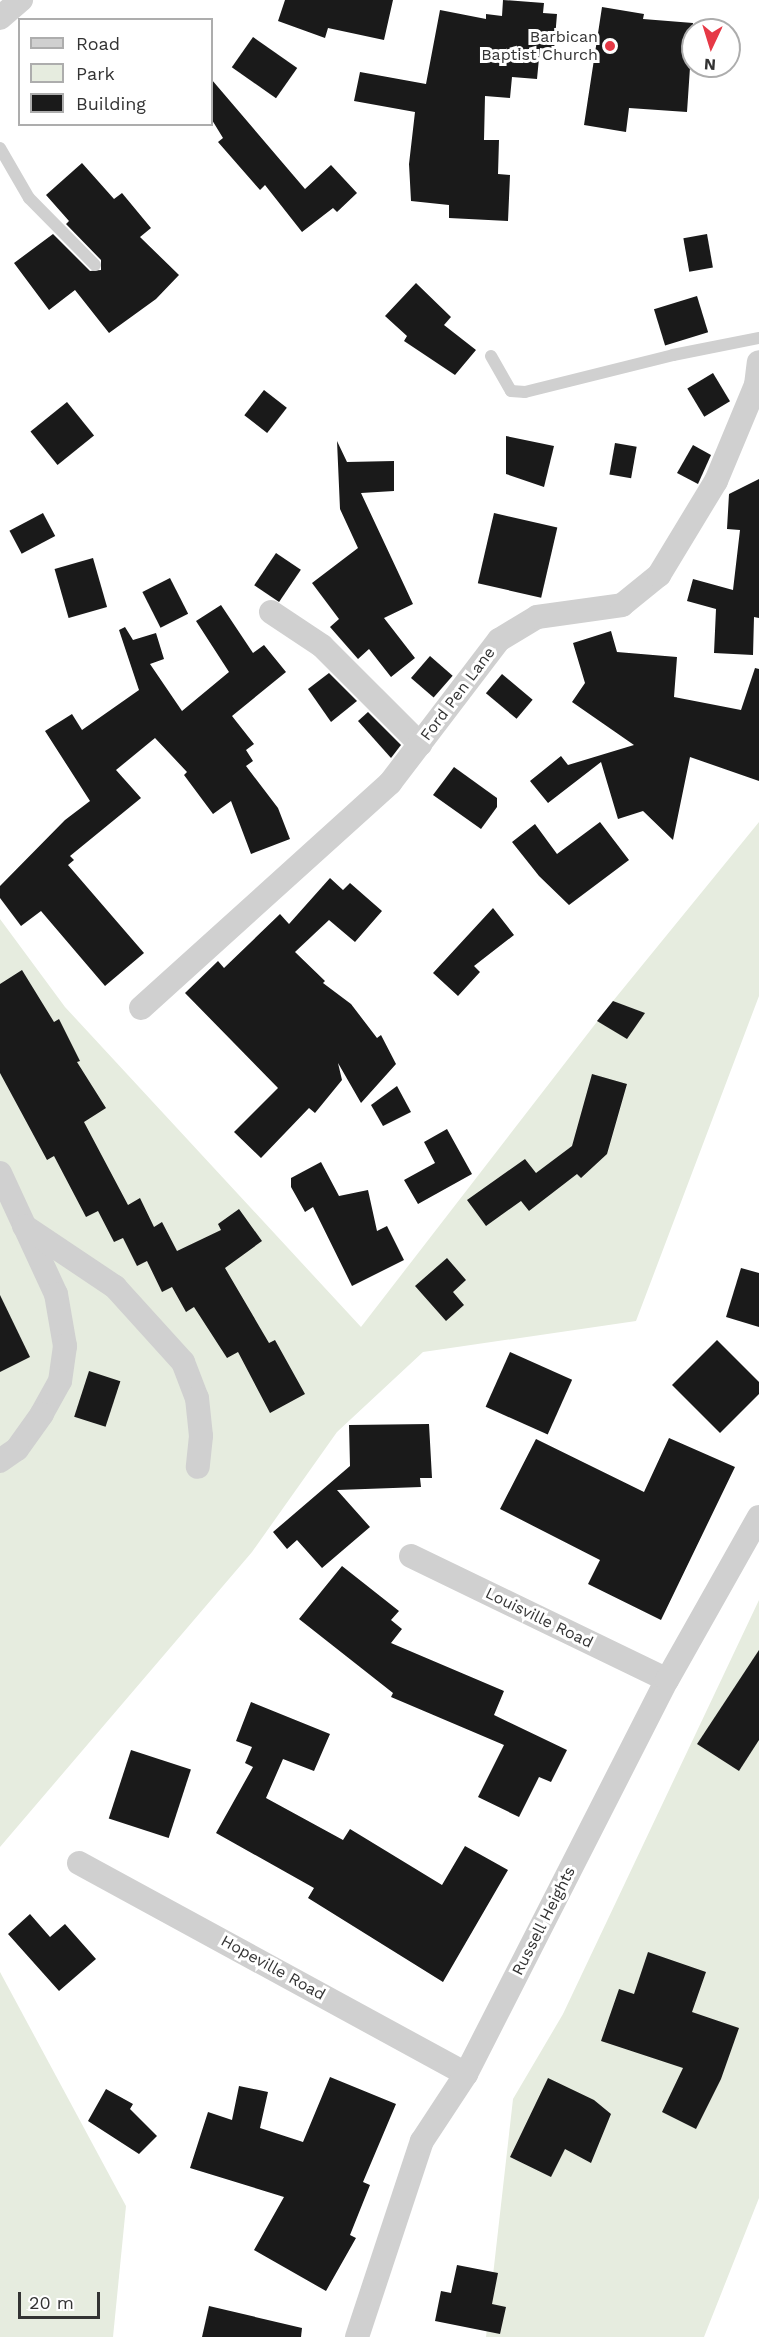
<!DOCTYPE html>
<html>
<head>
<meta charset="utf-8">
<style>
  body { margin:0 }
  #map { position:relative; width:759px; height:2337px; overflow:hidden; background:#fff; font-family:"Work Sans",sans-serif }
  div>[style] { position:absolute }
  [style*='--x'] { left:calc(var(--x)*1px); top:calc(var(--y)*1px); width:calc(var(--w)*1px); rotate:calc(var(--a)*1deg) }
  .green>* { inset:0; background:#e6ecdf }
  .building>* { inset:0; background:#1a1a1a; transform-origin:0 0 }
  .lane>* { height:12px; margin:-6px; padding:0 6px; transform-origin:6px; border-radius:6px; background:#d0d0d0 }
  .street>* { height:24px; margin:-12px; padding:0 12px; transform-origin:12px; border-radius:12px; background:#d0d0d0 }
  .dots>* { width:16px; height:16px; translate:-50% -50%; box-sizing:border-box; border:3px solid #fff; border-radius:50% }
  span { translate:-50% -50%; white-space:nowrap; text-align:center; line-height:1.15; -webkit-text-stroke:6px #fff; paint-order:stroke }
  .poi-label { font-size:16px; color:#333 }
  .right { translate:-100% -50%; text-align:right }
  .street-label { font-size:16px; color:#333 }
  .legend { position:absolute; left:18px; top:18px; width:195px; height:108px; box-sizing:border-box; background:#fff; border:2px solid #adadad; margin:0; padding:8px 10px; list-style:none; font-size:18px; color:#333 }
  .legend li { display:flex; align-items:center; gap:12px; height:30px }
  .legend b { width:30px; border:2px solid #adadad }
  .north { position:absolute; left:681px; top:18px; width:60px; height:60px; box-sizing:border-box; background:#fff; border:2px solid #adadad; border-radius:50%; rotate:184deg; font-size:16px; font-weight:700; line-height:24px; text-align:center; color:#333 }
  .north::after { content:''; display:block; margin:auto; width:21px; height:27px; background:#e63946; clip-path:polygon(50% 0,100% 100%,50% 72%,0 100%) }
  .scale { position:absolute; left:18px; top:2292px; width:82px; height:27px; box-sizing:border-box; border:3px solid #333; border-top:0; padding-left:8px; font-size:18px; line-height:21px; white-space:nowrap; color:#333; -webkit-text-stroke:4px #fff; paint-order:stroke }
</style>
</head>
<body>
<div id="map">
  <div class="green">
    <i style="clip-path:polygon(759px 822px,759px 996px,636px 1321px,423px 1352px,337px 1432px,252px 1552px,0 1847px,0 919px,65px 1007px,361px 1327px,613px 1001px)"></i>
    <i style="clip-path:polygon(759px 1600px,759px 2198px,704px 2337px,486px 2337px,513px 2099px,563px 2014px)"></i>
    <i style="clip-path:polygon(0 1972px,126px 2206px,113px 2337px,0 2337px)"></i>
  </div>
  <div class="building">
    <i style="clip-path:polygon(285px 0,393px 0,384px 40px,328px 28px,325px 38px,278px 21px)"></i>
    <i style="clip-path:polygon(503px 0,544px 3px,543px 13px,557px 14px,554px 50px,540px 48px,537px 79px,512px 77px,510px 98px,485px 96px,484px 140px,499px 140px,498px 174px,510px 175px,508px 221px,449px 218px,449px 205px,411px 201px,409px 164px,415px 112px,354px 101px,360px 72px,426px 84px,440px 10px,486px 19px,486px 14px,502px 16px)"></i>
    <i style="clip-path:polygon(602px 7px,644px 14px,643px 19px,693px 23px,687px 112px,629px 108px,626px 132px,584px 125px)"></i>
    <i style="left:253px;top:37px;width:54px;height:37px;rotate:35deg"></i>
    <i style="clip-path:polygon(212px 80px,305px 189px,331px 165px,357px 193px,337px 212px,333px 208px,302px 232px,265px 185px,260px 190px,218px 142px,223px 138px,212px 120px)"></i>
    <i style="clip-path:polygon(82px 163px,114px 199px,122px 193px,151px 228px,140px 237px,179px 275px,156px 299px,109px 333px,75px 290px,49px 310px,14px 263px,53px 234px,90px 271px,101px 270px,101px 260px,66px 224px,69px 221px,46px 195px)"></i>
    <i style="left:707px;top:234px;width:34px;height:24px;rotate:80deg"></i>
    <i style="clip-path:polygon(416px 283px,451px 317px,444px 325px,476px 350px,455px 375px,404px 341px,407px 336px,385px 316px)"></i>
    <i style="left:697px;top:296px;width:38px;height:45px;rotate:73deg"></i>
    <i style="left:713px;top:373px;width:33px;height:30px;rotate:59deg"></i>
    <i style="left:264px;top:390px;width:29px;height:32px;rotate:38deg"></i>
    <i style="left:67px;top:402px;width:43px;height:47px;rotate:51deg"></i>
    <i style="clip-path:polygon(506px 436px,554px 446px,544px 487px,506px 474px)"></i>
    <i style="clip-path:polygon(337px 441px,347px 462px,394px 461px,394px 491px,361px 493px,413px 604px,384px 618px,415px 658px,391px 677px,369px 649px,358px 659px,330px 627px,339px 619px,312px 583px,358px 548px,340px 509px)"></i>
    <i style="left:615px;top:443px;width:22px;height:32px;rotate:10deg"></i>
    <i style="clip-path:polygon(693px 445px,711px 455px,698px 484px,677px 473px)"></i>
    <i style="clip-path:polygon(759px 479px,759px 618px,754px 617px,753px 655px,714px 653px,716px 609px,687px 601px,693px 579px,733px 590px,740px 530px,727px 529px,729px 494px)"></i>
    <i style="left:43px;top:513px;width:26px;height:38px;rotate:62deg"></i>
    <i style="left:494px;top:513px;width:65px;height:72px;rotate:13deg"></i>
    <i style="left:276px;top:553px;width:30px;height:39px;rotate:34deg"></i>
    <i style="left:93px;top:558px;width:51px;height:40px;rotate:74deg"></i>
    <i style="left:170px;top:578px;width:40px;height:31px;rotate:63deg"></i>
    <i style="clip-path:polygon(221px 605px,253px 653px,264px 645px,286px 672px,232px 716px,254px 744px,246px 750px,253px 761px,246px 766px,278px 808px,290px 839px,251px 854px,231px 801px,213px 814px,184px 775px,187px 772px,155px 738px,116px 770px,141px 798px,70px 856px,74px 860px,68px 865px,144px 953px,105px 986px,41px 911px,21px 926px,0 898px,0 886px,65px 820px,90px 801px,45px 731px,72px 714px,82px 730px,139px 690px,119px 630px,125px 627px,133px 640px,156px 633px,164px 659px,150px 664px,182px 711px,229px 672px,196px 621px)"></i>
    <i style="clip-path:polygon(611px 631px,617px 652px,677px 657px,674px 697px,741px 710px,755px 668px,759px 669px,759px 781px,690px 757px,673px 840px,643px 811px,618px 819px,601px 762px,548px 803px,530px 781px,561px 756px,568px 765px,634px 745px,572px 702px,585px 683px,573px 643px)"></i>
    <i style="left:430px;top:656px;width:30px;height:29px;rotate:41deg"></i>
    <i style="clip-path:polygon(329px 673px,357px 701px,331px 722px,308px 689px)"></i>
    <i style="left:502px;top:674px;width:40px;height:25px;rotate:40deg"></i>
    <i style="clip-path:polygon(368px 712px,401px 745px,391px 758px,358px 721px)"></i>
    <i style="clip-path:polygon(454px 767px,497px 798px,497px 807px,481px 829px,433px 795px)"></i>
    <i style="clip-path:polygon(600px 822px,629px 860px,569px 905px,539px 876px,512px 842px,535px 824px,557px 854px)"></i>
    <i style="clip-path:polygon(330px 878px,343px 890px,350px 883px,382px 911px,355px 942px,329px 920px,295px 952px,325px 981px,323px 983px,351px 1004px,377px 1038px,381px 1035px,396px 1064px,361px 1103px,338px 1063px,342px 1080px,315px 1113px,309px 1108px,261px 1158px,234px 1132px,278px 1088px,185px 993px,218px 961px,224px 968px,280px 914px,289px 924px)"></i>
    <i style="clip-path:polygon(493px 908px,514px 935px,474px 966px,480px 972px,458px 996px,433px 973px)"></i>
    <i style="clip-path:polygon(22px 970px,54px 1022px,59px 1019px,80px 1061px,77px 1062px,106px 1108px,84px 1122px,128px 1205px,140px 1198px,154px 1227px,162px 1222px,177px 1251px,221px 1230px,218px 1224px,239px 1209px,262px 1241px,225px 1268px,269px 1343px,275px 1340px,305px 1394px,270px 1413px,238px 1352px,227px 1358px,194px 1307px,186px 1312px,172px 1287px,162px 1292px,147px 1261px,137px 1266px,123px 1238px,114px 1242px,98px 1211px,86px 1217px,54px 1156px,47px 1160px,0 1073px,0 984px)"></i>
    <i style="clip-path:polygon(613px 1001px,645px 1013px,627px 1039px,597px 1021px)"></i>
    <i style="clip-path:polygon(592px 1074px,627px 1084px,607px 1154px,581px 1178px,577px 1174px,529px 1211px,521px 1201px,486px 1226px,467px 1200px,525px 1159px,536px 1173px,572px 1146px)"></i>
    <i style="clip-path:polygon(397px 1086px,411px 1112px,383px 1126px,371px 1105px)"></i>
    <i style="clip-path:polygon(447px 1129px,472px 1174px,418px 1204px,404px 1180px,435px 1163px,424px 1142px)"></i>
    <i style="clip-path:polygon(321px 1162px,339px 1196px,368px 1190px,377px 1231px,387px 1226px,404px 1260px,352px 1286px,313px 1207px,305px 1212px,291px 1187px,291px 1178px)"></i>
    <i style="clip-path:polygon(447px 1258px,466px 1280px,453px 1292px,464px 1305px,446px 1321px,415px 1286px)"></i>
    <i style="clip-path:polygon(741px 1268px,759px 1273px,759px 1327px,726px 1317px)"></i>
    <i style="clip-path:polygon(0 1295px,30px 1357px,0 1372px)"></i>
    <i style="clip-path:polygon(717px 1340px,759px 1382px,759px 1394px,720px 1433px,672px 1385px)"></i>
    <i style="left:510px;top:1352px;width:68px;height:60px;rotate:24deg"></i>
    <i style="left:89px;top:1371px;width:33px;height:48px;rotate:18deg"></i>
    <i style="clip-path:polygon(429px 1424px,432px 1478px,420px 1478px,421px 1487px,337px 1490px,370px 1527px,322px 1568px,297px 1540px,287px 1549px,273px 1532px,350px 1466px,349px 1425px)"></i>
    <i style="clip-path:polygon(669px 1438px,735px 1467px,661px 1620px,588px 1584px,600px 1560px,500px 1509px,536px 1439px,644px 1492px)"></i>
    <i style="clip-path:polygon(342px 1566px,399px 1611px,391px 1620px,402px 1629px,391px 1643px,504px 1691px,494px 1715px,567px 1750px,551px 1782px,539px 1777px,519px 1817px,478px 1797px,504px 1745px,391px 1697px,393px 1693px,299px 1619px)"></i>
    <i style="clip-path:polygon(759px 1650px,759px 1740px,739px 1771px,697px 1744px)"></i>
    <i style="clip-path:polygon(251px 1702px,330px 1734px,314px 1771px,283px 1759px,266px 1798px,343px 1840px,350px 1829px,442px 1885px,465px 1846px,508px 1870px,443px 1982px,308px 1898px,314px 1888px,216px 1833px,253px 1767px,245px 1763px,252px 1747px,236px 1741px)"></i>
    <i style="left:131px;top:1750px;width:63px;height:72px;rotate:18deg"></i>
    <i style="clip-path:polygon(30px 1914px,50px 1937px,65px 1924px,96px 1959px,59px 1991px,8px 1934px)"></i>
    <i style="clip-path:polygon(648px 1952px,706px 1972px,692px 2012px,739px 2028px,721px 2079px,696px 2129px,662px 2112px,683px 2068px,601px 2041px,619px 1989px,634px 1994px)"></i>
    <i style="clip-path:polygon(330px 2077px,396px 2104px,363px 2182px,370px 2185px,350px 2235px,356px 2238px,326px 2291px,254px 2250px,284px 2197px,190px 2168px,208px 2112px,232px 2120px,239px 2086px,268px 2092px,260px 2128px,303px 2142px)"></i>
    <i style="clip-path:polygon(548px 2078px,594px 2100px,611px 2114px,591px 2163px,565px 2149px,551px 2177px,510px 2157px)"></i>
    <i style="clip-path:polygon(106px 2089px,133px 2104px,130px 2109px,157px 2136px,139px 2154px,88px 2121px)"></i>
    <i style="clip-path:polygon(457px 2265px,498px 2273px,492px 2304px,506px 2307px,500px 2334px,435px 2321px,441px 2291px,451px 2293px)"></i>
    <i style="clip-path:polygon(209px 2306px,302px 2328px,301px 2337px,202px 2337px)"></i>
  </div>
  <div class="lane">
    <i style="--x:0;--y:148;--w:58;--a:59.9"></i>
    <i style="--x:29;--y:198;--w:94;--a:45.4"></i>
    <i style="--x:491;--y:356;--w:40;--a:60.3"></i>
    <i style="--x:511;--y:391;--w:14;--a:4"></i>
    <i style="--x:525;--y:392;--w:153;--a:-14"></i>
    <i style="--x:673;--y:355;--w:88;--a:-11.2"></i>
  </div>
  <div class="street">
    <i style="--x:0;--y:18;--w:28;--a:-41"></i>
    <i style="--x:271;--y:612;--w:61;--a:33.7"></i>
    <i style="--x:322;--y:646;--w:139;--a:45"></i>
    <i style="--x:141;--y:1008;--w:336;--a:-42.1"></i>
    <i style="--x:390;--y:783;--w:180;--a:-52.7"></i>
    <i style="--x:499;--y:640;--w:44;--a:-31.2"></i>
    <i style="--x:537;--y:617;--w:86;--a:-8"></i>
    <i style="--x:622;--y:605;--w:48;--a:-39"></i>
    <i style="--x:659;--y:575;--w:110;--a:-58.8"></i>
    <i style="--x:716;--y:481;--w:104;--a:-67.4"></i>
    <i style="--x:756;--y:385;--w:23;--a:-83"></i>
    <i style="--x:0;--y:1173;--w:133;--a:65.2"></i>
    <i style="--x:56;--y:1294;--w:53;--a:80.2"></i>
    <i style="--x:65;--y:1346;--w:35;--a:98"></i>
    <i style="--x:60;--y:1381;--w:38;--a:119"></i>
    <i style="--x:42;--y:1414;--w:43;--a:125.5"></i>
    <i style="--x:17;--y:1449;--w:21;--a:145"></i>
    <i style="--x:24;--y:1226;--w:110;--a:33.8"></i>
    <i style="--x:115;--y:1287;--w:101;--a:47.8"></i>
    <i style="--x:183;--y:1362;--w:39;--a:69"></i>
    <i style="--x:197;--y:1398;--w:38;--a:84"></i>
    <i style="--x:201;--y:1436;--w:31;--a:96"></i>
    <i style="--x:411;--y:1556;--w:284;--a:25.8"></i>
    <i style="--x:79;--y:1863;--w:441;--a:28.6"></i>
    <i style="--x:357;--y:2337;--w:206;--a:-71.7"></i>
    <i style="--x:422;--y:2141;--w:80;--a:-56.7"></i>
    <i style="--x:466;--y:2074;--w:442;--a:-63"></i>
    <i style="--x:667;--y:1680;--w:187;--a:-60.6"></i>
  </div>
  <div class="dots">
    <i style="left:610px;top:46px;background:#e63946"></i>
  </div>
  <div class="poi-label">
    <span class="right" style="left:598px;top:46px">Barbican<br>Baptist Church</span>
  </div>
  <div class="street-label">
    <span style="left:458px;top:694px;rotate:-53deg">Ford Pen Lane</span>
    <span style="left:539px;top:1618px;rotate:26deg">Louisville Road</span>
    <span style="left:544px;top:1921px;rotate:-63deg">Russell Heights</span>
    <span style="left:273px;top:1968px;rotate:29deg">Hopeville Road</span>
  </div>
  <ul class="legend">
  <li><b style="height:8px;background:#d0d0d0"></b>Road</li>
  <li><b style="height:16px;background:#e6ecdf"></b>Park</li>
  <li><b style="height:16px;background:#1a1a1a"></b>Building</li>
  </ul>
  <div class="north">N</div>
  <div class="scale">20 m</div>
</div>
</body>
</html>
